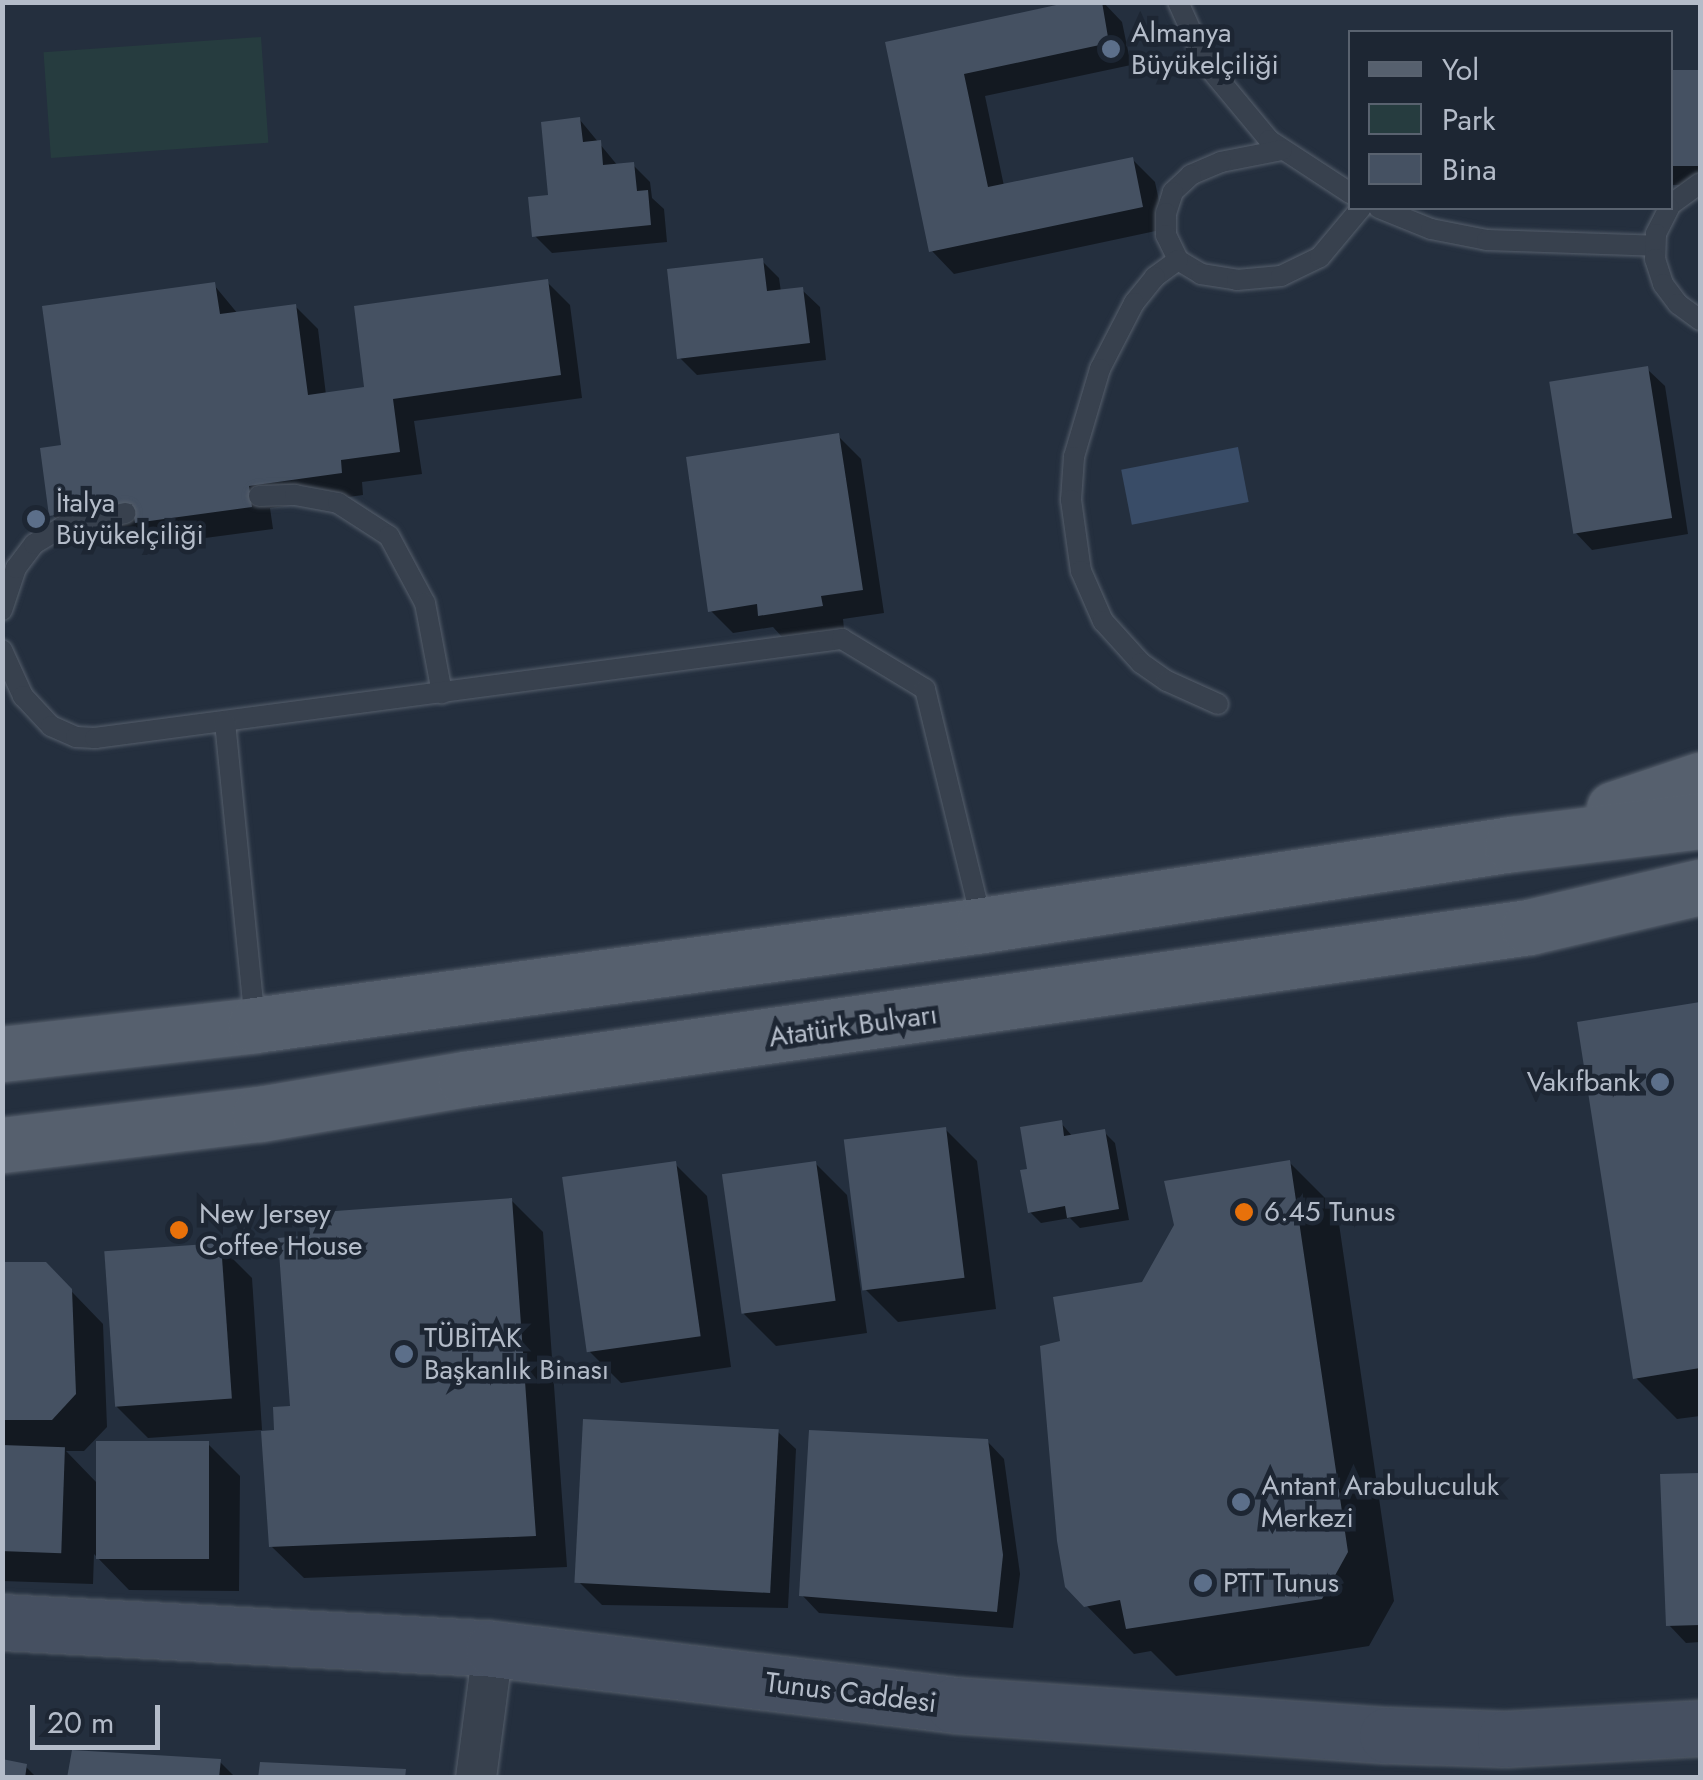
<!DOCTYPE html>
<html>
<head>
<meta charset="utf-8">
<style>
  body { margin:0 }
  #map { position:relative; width:1703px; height:1780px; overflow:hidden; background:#242f3e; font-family:Jost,sans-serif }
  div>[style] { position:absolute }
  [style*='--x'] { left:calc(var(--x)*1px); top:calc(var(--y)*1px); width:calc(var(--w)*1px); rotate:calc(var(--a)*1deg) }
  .green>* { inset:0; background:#263c3f; transform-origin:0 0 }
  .water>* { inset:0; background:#394c67; transform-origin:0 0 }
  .shadow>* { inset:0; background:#0007; transform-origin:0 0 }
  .building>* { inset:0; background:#455162; transform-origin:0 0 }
  .roads { filter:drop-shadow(0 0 2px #565f6c) drop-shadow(0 0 2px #565f6c) }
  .lane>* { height:20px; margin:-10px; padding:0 10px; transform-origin:10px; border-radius:10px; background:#38414e }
  .street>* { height:40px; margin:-20px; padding:0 20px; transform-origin:20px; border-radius:20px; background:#38414e }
  .secondary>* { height:55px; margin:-27.5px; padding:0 27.5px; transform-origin:27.5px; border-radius:27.5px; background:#465061 }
  .primary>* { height:55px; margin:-27.5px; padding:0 27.5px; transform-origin:27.5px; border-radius:27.5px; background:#56606e }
  .dots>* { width:28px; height:28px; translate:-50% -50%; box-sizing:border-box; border:5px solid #1d2633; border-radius:50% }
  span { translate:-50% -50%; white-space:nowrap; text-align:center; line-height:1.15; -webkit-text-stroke:9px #1d2633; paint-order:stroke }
  .poi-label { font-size:28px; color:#b4bcc9 }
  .left { translate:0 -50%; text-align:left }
  .right { translate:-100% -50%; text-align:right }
  .street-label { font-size:28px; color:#b4bcc9 }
  .frame { position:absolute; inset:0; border:5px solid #b4bcc9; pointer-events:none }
  .legend { position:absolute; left:1348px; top:30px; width:325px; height:180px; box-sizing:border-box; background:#1d2633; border:2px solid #59626f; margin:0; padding:12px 18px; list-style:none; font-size:30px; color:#b4bcc9 }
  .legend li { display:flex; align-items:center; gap:20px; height:50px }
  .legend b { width:50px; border:2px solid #59626f }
  .scale { position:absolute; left:30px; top:1705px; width:130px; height:45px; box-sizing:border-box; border:5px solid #b4bcc9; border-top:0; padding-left:12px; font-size:30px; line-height:35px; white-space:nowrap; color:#b4bcc9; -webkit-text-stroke:8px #1d2633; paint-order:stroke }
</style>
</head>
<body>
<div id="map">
  <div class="green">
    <i style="left:261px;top:37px;width:106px;height:218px;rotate:86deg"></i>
  </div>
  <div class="water">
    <i style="left:1238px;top:447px;width:56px;height:119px;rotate:79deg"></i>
  </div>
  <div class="shadow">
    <i style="clip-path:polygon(1082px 2px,1103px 2px,1122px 22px,1131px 65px,985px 96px,1004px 186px,1132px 159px,1155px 182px,1165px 229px,954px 274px,932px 251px,888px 44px)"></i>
    <i style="left:1700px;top:73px;width:112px;height:30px;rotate:90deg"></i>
    <i style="clip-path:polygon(580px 120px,618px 166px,633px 165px,650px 182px,652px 198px,664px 209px,667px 242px,552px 253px,535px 236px)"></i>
    <i style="clip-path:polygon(762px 261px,779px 278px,781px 292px,802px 290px,820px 307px,826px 360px,697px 375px,680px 358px)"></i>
    <i style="clip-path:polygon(547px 282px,570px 305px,582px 398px,414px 421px,422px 474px,362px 482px,363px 495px,270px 508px,273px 529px,160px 544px,143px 528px,74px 537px,52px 514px,64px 447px,214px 285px,238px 314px,295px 306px,318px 329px,326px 395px,367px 389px)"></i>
    <i style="clip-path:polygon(1647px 369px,1665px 386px,1688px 534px,1592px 550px,1575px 532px)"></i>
    <i style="clip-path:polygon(838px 436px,861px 459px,884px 613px,843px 619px,844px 629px,783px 638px,773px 627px,733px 633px,710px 610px)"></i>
    <i style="clip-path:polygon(1700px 1004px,1700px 1416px,1677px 1419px,1636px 1378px,1580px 1024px)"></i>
    <i style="clip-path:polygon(1061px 1123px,1073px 1137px,1104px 1132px,1115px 1143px,1129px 1220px,1080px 1228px,1070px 1218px,1041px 1223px,1030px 1212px,1030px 1171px)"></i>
    <i style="clip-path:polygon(945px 1129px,977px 1161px,996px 1309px,898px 1322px,862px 1286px)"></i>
    <i style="clip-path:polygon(1289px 1162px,1337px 1210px,1394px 1601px,1369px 1646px,1176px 1676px,1151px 1651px,1134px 1654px,1086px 1605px,1062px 1343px,1144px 1284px)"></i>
    <i style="clip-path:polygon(815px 1163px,847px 1195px,867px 1333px,776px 1346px,744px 1314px)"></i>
    <i style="clip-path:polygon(675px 1164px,707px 1196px,731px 1367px,621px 1383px,589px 1351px)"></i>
    <i style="clip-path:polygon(511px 1200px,543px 1232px,567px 1567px,304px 1578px,271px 1546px,277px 1432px,293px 1408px,313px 1237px)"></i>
    <i style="clip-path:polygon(220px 1246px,252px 1278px,262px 1430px,148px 1438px,116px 1406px)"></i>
    <i style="clip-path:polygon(2px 1264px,45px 1264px,103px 1324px,107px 1427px,84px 1451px,66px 1451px,98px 1484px,208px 1444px,240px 1476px,239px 1591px,129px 1590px,94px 1554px,93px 1584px,2px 1581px)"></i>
    <i style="clip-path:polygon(778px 1432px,796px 1449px,788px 1608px,602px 1605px,579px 1582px)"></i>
    <i style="clip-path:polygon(987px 1441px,1004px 1459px,1020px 1574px,1013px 1628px,819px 1613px,802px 1595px)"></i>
    <i style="clip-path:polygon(1700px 1475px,1700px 1642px,1686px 1643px,1669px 1625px,1663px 1477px)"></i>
    <i style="clip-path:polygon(219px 1761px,236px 1778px,69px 1778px)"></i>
    <i style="clip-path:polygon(26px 1767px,37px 1778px,2px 1778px)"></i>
  </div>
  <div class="building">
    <i style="clip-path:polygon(1070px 2px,1102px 2px,1109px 43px,964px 74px,988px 187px,1133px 157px,1143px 207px,929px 252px,885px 42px)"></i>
    <i style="left:1700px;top:70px;width:96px;height:30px;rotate:90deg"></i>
    <i style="clip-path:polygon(580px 117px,583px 142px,601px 140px,603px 165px,634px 162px,637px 191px,648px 190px,651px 225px,532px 237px,528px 197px,548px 195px,541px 122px)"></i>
    <i style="clip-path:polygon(763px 258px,767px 291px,803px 287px,810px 343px,677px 359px,667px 269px)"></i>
    <i style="clip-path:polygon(548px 279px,561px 375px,393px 399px,400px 452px,341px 460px,342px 473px,249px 486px,252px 507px,135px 523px,132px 504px,49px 516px,40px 448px,61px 445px,42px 306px,215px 282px,220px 314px,296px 304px,308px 395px,364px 387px,354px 306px)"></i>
    <i style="left:1648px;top:366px;width:154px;height:100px;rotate:81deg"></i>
    <i style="clip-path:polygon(839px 433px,863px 590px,821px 596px,823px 606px,758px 616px,757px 604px,708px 612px,686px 457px)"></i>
    <i style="clip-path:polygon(1700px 1002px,1700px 1368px,1633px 1379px,1577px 1022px)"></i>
    <i style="clip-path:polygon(1062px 1120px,1064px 1136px,1105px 1129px,1119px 1209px,1067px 1218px,1065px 1206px,1028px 1213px,1020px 1170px,1027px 1169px,1020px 1127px)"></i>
    <i style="left:946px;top:1127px;width:152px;height:103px;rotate:83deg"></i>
    <i style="clip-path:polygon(1290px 1160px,1348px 1552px,1322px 1599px,1126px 1629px,1120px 1600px,1084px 1607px,1065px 1587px,1057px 1541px,1040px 1346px,1060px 1341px,1053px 1297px,1142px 1282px,1174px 1225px,1164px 1181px)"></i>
    <i style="left:676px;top:1161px;width:177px;height:115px;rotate:82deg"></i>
    <i style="left:816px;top:1161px;width:141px;height:95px;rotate:82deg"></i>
    <i style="clip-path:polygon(512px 1198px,536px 1536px,269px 1547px,261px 1431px,274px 1430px,273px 1407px,290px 1406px,278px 1238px,310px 1235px,308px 1213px)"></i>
    <i style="left:221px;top:1243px;width:156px;height:117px;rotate:86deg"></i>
    <i style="clip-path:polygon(2px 1262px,46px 1262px,72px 1289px,76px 1394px,52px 1420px,2px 1420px)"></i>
    <i style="left:583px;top:1419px;width:196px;height:164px;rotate:3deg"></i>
    <i style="clip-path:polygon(809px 1430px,988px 1439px,1003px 1555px,997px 1612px,799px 1596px)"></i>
    <i style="left:96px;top:1441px;width:113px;height:118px"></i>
    <i style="left:2px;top:1445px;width:63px;height:106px;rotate:2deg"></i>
    <i style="clip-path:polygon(1700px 1473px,1700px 1625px,1666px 1626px,1660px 1474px)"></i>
    <i style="clip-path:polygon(72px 1750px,221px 1759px,219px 1778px,67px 1778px)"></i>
    <i style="clip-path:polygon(2px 1759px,27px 1764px,25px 1778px,2px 1778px)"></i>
    <i style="clip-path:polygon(260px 1762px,406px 1769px,405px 1778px,258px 1778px)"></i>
  </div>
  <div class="roads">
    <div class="lane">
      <i style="--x:1178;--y:2;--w:68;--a:65.7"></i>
      <i style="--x:1206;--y:64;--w:99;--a:50.3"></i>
      <i style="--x:1269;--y:140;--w:97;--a:33.2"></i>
      <i style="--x:1282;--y:150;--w:62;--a:168.9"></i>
      <i style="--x:1221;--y:162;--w:33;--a:157"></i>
      <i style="--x:1191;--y:175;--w:25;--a:137"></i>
      <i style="--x:1173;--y:192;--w:22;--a:108"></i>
      <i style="--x:1166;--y:213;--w:22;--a:90"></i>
      <i style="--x:1166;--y:235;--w:28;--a:64"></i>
      <i style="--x:1178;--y:260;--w:27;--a:31"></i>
      <i style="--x:1201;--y:274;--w:36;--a:9"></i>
      <i style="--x:1237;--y:280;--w:44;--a:-5.2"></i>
      <i style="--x:1281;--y:276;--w:43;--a:-26"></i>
      <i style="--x:1320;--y:257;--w:64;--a:-50.1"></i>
      <i style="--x:1670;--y:205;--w:37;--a:-36"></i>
      <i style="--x:1379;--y:208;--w:56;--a:22"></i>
      <i style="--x:1431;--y:229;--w:57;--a:11.1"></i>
      <i style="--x:1487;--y:240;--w:168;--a:2"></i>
      <i style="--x:1669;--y:208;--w:29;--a:117"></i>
      <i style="--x:1656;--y:234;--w:25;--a:92"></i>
      <i style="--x:1655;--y:259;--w:26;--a:72"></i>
      <i style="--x:1663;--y:284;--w:25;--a:53"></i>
      <i style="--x:1678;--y:304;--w:27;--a:36"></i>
      <i style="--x:1178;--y:260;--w:29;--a:144"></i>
      <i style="--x:1155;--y:277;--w:33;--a:129"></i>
      <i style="--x:1134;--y:303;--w:74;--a:117.3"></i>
      <i style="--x:1100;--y:369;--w:92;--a:106.5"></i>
      <i style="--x:1074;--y:457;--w:43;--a:94"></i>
      <i style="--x:1071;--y:500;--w:72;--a:82"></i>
      <i style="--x:1081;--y:571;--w:55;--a:66.3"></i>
      <i style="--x:1103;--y:621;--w:57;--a:47.9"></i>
      <i style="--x:1141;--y:663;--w:32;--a:35"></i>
      <i style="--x:1167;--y:681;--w:56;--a:24.3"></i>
      <i style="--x:259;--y:496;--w:36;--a:-2"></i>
      <i style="--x:295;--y:495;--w:44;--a:10.5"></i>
      <i style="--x:338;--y:503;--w:61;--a:32.9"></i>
      <i style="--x:389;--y:536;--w:76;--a:61.8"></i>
      <i style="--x:425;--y:603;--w:92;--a:79.3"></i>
      <i style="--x:2;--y:610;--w:44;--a:-71.6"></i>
      <i style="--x:16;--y:568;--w:30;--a:-53"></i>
      <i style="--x:34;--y:544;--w:33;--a:-31"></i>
      <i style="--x:62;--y:527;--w:65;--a:-12.5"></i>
      <i style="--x:2;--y:650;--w:51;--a:65.5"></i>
      <i style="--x:23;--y:696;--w:41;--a:47"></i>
      <i style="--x:51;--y:726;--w:27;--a:24"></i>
      <i style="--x:76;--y:737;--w:19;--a:3"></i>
      <i style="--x:95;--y:738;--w:754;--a:-7.55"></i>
      <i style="--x:842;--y:639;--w:97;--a:31.1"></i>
      <i style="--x:925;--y:689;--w:241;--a:76.3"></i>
      <i style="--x:225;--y:722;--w:303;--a:84.3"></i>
    </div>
    <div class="street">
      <i style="--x:476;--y:1778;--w:130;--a:-82.5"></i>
    </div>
    <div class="secondary">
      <i style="--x:2;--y:1622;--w:492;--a:3.1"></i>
      <i style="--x:493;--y:1649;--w:464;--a:6.9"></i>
      <i style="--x:954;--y:1705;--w:434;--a:4"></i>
      <i style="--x:1387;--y:1735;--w:118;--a:1.9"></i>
      <i style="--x:1505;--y:1739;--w:195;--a:-3.2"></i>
    </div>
    <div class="primary">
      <i style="--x:1614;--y:809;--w:91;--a:-18.6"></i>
      <i style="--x:2;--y:1054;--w:255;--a:-6.5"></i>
      <i style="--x:255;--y:1025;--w:735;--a:-7.82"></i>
      <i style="--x:983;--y:925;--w:535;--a:-8.71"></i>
      <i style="--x:1512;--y:844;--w:189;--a:-7"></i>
      <i style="--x:2;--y:1145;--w:260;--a:-6.9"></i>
      <i style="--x:260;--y:1114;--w:208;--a:-9.7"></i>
      <i style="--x:465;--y:1079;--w:1075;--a:-8.13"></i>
      <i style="--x:1529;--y:927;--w:176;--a:-13.2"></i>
    </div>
  </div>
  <div class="dots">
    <i style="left:1111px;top:49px;background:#5c6f8a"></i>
    <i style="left:36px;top:519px;background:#5c6f8a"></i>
    <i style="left:1660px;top:1082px;background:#5c6f8a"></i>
    <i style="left:1244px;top:1212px;background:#e8710a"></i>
    <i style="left:179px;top:1230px;background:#e8710a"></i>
    <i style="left:404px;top:1354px;background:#5c6f8a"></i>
    <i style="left:1241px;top:1502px;background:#5c6f8a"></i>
    <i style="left:1203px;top:1583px;background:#5c6f8a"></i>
  </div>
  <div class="poi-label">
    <span class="left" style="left:1131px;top:49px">Almanya<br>Büyükelçiliği</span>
    <span class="left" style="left:56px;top:519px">İtalya<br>Büyükelçiliği</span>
    <span class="right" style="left:1640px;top:1082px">Vakıfbank</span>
    <span class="left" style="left:1264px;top:1212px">6.45 Tunus</span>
    <span class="left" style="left:199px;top:1230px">New Jersey<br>Coffee House</span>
    <span class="left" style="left:424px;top:1354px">TÜBİTAK<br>Başkanlık Binası</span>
    <span class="left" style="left:1261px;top:1502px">Antant Arabuluculuk<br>Merkezi</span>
    <span class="left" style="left:1223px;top:1583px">PTT Tunus</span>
  </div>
  <div class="street-label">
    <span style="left:853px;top:1026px;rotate:-8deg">Atatürk Bulvarı</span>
    <span style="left:851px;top:1693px;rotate:7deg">Tunus Caddesi</span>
  </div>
  <div class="frame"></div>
  <ul class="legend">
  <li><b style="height:12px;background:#56606e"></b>Yol</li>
  <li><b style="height:28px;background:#263c3f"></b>Park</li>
  <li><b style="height:28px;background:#455162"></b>Bina</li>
  </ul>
  <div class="scale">20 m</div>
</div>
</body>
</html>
